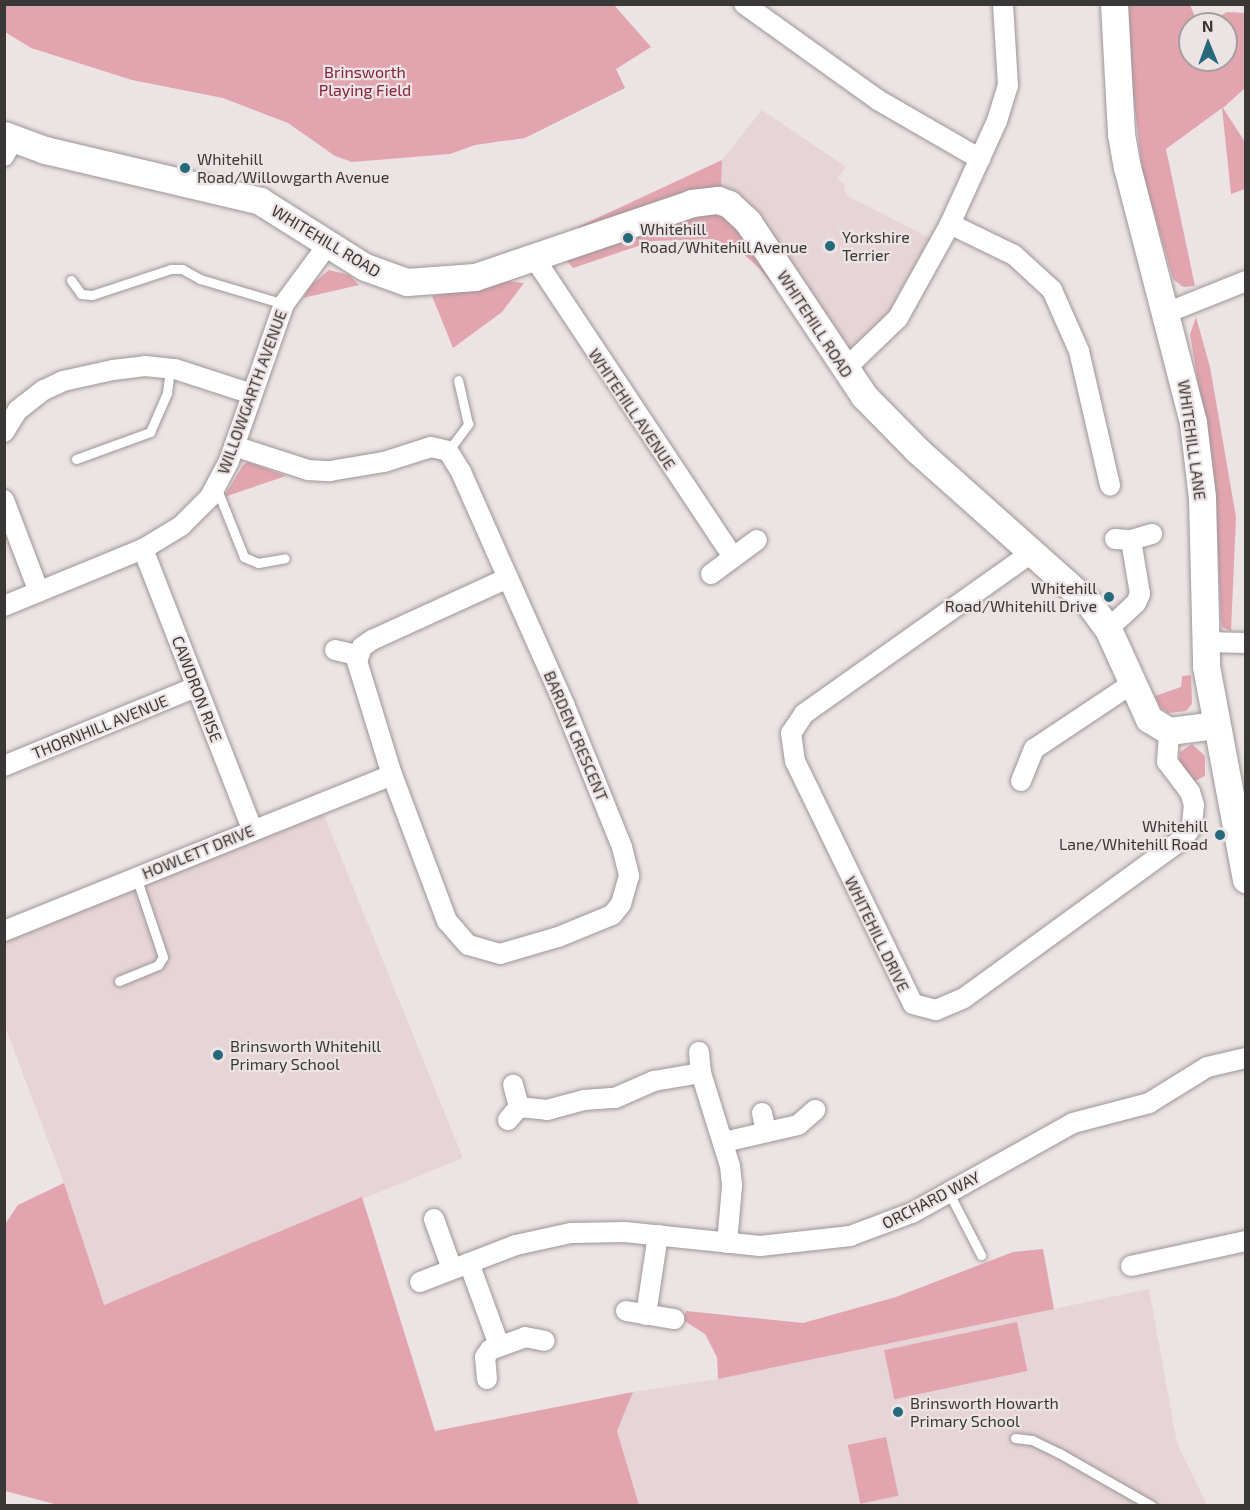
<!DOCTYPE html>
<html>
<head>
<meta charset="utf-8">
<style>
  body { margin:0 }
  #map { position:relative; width:1250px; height:1510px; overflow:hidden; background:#ece3e4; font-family:"Exo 2",sans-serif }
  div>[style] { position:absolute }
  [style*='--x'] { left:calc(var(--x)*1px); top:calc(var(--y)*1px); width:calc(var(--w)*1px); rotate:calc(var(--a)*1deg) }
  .built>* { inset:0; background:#e6d4d7 }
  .green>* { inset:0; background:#e2a5af; transform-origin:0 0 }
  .roads { filter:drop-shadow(0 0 2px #9d9596) drop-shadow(0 0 2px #9d9596) }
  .lane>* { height:9px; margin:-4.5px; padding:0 4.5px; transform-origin:4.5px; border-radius:4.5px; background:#fff }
  .street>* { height:20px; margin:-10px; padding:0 10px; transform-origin:10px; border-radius:10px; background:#fff }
  .secondary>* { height:27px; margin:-13.5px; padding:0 13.5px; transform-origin:13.5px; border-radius:13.5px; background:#fff }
  .dots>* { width:16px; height:16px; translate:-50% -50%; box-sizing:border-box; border:3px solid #ece3e4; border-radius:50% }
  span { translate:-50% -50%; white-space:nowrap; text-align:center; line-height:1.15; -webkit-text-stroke:4.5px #ece3e4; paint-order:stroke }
  .park-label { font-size:16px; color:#83213e }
  .poi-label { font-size:16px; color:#3a3737 }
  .left { translate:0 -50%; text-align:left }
  .right { translate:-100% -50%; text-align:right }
  .street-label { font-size:16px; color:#3a3737 }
  .frame { position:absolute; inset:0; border:6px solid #3a3737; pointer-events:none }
  .north { position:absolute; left:1178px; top:12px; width:60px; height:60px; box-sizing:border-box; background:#ece3e4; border:2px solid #a59e9f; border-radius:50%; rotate:359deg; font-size:16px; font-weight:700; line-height:24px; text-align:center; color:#3a3737 }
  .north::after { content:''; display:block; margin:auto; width:21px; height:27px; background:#25697a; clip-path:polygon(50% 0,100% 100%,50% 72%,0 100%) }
</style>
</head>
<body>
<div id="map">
  <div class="built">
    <i style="clip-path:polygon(762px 110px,846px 167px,837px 179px,844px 183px,846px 195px,930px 238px,886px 316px,858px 344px,849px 348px,838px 343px,721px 191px,722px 160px)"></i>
    <i style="clip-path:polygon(323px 813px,463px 1158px,103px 1305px,64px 1183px,5px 1026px,5px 940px)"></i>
    <i style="clip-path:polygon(1149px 1289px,1177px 1443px,1207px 1505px,639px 1505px,617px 1431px,633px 1392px,718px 1379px)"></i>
  </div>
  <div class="green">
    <i style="clip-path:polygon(4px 5px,614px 5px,651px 47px,616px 69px,625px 88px,525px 138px,475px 145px,450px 154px,352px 162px,335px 156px,288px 123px,223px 98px,132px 80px,31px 48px,5px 32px)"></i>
    <i style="clip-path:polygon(1123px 5px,1190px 5px,1198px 24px,1190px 24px,1190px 60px,1226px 60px,1226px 24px,1206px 24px,1227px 12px,1245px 13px,1245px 88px,1223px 108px,1245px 142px,1245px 189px,1231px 194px,1222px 108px,1166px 149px,1195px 286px,1183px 287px,1173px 279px,1142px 170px)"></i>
    <i style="clip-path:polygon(722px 160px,721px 191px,579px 232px,578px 227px)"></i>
    <i style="clip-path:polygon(712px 212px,725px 214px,740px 227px,789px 305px,759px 268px,738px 249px,713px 239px,653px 241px,573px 268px,566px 260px,686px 215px)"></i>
    <i style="clip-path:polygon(329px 270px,349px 275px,359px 285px,303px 298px,311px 285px)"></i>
    <i style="clip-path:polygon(509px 281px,524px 283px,502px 312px,453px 348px,432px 296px)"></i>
    <i style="clip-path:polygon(1196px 317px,1210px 367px,1236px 517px,1231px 631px,1222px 627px,1221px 620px,1215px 484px,1190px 334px)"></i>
    <i style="clip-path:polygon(248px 462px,286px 476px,224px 497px,243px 465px)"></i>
    <i style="clip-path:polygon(1191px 675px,1192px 704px,1186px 711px,1168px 713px,1160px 707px,1155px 696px,1181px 687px,1182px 676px)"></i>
    <i style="clip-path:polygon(1192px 744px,1205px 756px,1205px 776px,1195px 781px,1179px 763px,1180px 752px)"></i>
    <i style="clip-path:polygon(64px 1183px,104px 1305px,362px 1197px,435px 1431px,633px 1392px,617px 1431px,639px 1505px,62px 1506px,5px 1491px,5px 1224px,18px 1205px)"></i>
    <i style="clip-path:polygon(1043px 1249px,1054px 1309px,718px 1379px,717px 1357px,705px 1334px,683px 1320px,686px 1311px,803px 1323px,896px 1297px,1013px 1252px)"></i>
    <i style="left:1017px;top:1322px;width:50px;height:136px;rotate:78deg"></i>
    <i style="left:886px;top:1437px;width:60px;height:39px;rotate:78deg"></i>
  </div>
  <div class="roads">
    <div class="lane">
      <i style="--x:71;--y:280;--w:17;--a:54"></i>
      <i style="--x:81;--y:294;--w:11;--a:5"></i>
      <i style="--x:92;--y:295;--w:83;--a:-18.2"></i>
      <i style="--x:171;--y:269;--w:11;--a:0"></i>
      <i style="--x:182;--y:269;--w:21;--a:29"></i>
      <i style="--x:200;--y:279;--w:88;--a:16.6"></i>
      <i style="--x:448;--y:451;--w:34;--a:-53"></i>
      <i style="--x:468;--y:424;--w:45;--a:-102.8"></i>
      <i style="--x:76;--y:459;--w:79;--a:-20"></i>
      <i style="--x:150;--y:432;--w:43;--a:-66.4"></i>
      <i style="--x:167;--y:393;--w:25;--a:-83"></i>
      <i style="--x:216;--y:487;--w:75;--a:68.2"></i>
      <i style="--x:244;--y:557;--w:15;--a:23"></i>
      <i style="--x:258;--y:563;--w:27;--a:-10"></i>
      <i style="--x:119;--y:981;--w:42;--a:-22.3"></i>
      <i style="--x:158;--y:965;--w:9;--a:-58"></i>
      <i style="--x:163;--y:957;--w:84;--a:-108.6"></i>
      <i style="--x:949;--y:1193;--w:70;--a:62.7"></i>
      <i style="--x:1015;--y:1438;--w:17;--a:7"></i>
      <i style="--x:1032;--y:1440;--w:30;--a:26"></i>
      <i style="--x:1059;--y:1453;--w:107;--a:29.7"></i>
    </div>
    <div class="street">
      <i style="--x:744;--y:4;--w:165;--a:35.6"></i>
      <i style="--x:878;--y:100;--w:118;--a:30"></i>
      <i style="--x:4;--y:156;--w:19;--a:-62"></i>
      <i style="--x:950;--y:224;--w:71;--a:25.8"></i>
      <i style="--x:1014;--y:255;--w:52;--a:42.6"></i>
      <i style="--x:1052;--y:290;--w:67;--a:66.1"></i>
      <i style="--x:1079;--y:351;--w:138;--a:77"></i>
      <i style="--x:535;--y:259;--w:358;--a:56.4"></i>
      <i style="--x:1166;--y:313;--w:86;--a:-21.8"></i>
      <i style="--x:844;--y:370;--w:75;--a:-43.9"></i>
      <i style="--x:898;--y:318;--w:107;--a:-61"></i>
      <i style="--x:950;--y:224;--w:113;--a:-65.5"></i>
      <i style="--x:997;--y:121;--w:37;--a:-73"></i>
      <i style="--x:1008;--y:86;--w:82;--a:-93.5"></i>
      <i style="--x:4;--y:432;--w:26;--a:-58"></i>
      <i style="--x:18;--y:410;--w:33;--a:-38"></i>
      <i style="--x:44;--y:390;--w:21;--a:-25"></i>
      <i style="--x:63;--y:381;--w:51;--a:-12.4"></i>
      <i style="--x:113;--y:370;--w:32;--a:-7"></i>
      <i style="--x:145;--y:366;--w:30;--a:6"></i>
      <i style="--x:175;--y:369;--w:81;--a:18"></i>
      <i style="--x:234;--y:446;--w:78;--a:18"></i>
      <i style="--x:308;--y:470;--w:22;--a:3"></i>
      <i style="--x:330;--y:471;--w:55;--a:-9.5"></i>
      <i style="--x:384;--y:462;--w:49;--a:-17.7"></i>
      <i style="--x:431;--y:447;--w:17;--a:13"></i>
      <i style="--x:448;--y:451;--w:25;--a:58"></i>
      <i style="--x:461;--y:472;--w:116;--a:66.1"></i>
      <i style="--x:508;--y:578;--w:138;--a:66"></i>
      <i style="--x:564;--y:704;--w:154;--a:67.9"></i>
      <i style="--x:622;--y:847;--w:30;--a:76"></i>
      <i style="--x:629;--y:876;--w:29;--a:106"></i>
      <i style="--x:621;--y:904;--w:14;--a:129"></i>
      <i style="--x:612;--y:915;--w:58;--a:157.8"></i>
      <i style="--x:558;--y:937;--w:60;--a:163.7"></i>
      <i style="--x:500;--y:954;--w:33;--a:-164"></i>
      <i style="--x:468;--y:945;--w:32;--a:-131"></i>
      <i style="--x:447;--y:921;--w:156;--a:-110.6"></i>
      <i style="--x:392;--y:775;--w:119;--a:-107.1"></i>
      <i style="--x:357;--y:661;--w:15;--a:-70"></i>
      <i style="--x:362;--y:647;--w:12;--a:-35"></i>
      <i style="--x:372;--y:640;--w:149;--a:-24.5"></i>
      <i style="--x:4;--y:500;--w:98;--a:69.2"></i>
      <i style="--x:1115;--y:539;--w:16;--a:4"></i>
      <i style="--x:1131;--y:540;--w:22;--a:-16"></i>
      <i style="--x:143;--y:549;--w:300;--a:68.7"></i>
      <i style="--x:1034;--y:551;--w:282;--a:144.7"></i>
      <i style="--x:804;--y:714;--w:23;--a:124"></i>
      <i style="--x:791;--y:733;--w:28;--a:82"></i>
      <i style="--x:795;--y:761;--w:270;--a:64.1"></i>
      <i style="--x:913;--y:1004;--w:24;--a:15"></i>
      <i style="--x:936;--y:1010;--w:30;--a:-23"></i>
      <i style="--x:964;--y:998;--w:271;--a:-36"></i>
      <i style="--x:1183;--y:839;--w:16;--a:-55"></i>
      <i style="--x:1192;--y:826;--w:21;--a:-85"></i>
      <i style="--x:1194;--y:805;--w:14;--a:-107"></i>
      <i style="--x:1190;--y:792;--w:38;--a:-127"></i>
      <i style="--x:1167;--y:762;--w:31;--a:-86"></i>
      <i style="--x:711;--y:574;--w:57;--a:-36.5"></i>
      <i style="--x:4;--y:606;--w:150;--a:-22.3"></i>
      <i style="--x:143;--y:549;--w:44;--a:-31.2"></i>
      <i style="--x:181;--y:526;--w:41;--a:-45"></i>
      <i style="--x:210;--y:497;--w:41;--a:-62.2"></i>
      <i style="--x:229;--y:461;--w:166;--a:-70.7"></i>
      <i style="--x:284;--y:304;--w:76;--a:-53.6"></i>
      <i style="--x:1108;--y:629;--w:38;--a:-43"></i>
      <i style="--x:1136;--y:603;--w:10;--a:-66"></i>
      <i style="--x:1140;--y:594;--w:55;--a:-99.5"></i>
      <i style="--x:1204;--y:642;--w:42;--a:1.4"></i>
      <i style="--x:335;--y:650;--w:23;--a:13"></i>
      <i style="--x:4;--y:766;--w:208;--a:-22.4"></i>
      <i style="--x:1021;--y:781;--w:35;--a:-68"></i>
      <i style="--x:1034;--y:749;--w:119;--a:-33.7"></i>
      <i style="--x:4;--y:931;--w:418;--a:-21.9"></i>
      <i style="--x:699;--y:1052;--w:21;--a:85"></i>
      <i style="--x:701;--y:1073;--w:97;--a:72.7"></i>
      <i style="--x:730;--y:1166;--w:20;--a:84"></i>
      <i style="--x:732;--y:1186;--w:57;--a:95"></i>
      <i style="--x:519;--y:1107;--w:28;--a:6"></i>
      <i style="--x:547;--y:1110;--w:38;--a:-15"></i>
      <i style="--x:584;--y:1100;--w:31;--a:-4"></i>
      <i style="--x:615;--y:1098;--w:43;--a:-23.6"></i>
      <i style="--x:654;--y:1081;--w:48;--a:-9.7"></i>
      <i style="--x:762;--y:1113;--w:19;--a:78"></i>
      <i style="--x:508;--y:1120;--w:17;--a:-50"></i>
      <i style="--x:519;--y:1107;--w:23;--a:-105"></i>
      <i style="--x:724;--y:1142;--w:76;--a:-12.9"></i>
      <i style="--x:798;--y:1125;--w:23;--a:-41"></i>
      <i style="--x:434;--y:1219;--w:53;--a:70.2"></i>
      <i style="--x:469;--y:1263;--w:87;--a:69.9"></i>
      <i style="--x:1131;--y:1266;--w:118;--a:-12.3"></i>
      <i style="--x:420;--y:1282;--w:103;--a:-21.1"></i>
      <i style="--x:516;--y:1245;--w:56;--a:-12.3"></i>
      <i style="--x:571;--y:1233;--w:54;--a:-1.1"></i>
      <i style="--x:625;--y:1232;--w:136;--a:5.9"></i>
      <i style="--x:760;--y:1246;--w:91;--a:-6.3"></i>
      <i style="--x:850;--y:1236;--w:66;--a:-20.4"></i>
      <i style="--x:912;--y:1213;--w:184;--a:-29.2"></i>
      <i style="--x:1073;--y:1123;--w:79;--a:-14.7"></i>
      <i style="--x:1149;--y:1103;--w:68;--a:-31.8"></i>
      <i style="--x:1207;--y:1067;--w:40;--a:-13"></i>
      <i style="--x:626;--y:1311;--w:49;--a:9.5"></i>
      <i style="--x:646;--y:1315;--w:81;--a:-81.5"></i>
      <i style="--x:487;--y:1379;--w:22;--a:-95"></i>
      <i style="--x:485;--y:1357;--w:9;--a:-54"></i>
      <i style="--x:490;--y:1350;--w:37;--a:-20"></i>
      <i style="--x:525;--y:1337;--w:20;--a:11"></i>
    </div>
    <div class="secondary">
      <i style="--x:1114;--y:4;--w:130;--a:86.9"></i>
      <i style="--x:1121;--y:134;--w:34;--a:80"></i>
      <i style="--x:1127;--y:167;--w:263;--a:75.5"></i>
      <i style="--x:1193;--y:422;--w:76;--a:83.2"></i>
      <i style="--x:1202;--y:497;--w:169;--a:88.6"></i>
      <i style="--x:1206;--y:666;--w:217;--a:79.4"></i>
      <i style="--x:4;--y:135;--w:44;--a:20.1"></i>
      <i style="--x:45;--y:150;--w:221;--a:13.3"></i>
      <i style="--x:260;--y:201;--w:124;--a:32.2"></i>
      <i style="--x:365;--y:267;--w:45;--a:19.7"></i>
      <i style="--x:407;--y:282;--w:68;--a:-4.2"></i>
      <i style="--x:475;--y:277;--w:229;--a:-18.8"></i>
      <i style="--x:692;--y:203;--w:26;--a:-7"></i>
      <i style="--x:718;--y:200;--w:12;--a:20"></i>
      <i style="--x:729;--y:204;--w:26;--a:43"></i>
      <i style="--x:748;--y:222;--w:209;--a:56.3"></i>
      <i style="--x:864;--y:396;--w:76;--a:45.5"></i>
      <i style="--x:917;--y:450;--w:230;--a:41.7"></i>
      <i style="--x:1089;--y:603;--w:32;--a:54"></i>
      <i style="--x:1108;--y:629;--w:99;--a:65.5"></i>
      <i style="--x:1149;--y:719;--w:23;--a:31"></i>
      <i style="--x:1169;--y:731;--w:46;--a:-7.4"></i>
    </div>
  </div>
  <div class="dots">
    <i style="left:185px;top:168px;background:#25697a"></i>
    <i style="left:628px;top:238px;background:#25697a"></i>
    <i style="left:830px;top:246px;background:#25697a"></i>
    <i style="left:1109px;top:597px;background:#25697a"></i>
    <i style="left:1220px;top:835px;background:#25697a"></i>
    <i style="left:218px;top:1055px;background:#25697a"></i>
    <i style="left:898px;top:1412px;background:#25697a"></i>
  </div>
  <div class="park-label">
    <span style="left:365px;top:81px">Brinsworth<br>Playing Field</span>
  </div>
  <div class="poi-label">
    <span class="left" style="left:197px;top:168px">Whitehill<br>Road/Willowgarth Avenue</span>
    <span class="left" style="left:640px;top:238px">Whitehill<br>Road/Whitehill Avenue</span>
    <span class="left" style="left:842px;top:246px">Yorkshire<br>Terrier</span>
    <span class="right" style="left:1097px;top:597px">Whitehill<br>Road/Whitehill Drive</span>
    <span class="right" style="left:1208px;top:835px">Whitehill<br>Lane/Whitehill Road</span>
    <span class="left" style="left:230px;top:1055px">Brinsworth Whitehill<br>Primary School</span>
    <span class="left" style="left:910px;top:1412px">Brinsworth Howarth<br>Primary School</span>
  </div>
  <div class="street-label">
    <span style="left:326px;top:241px;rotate:31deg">WHITEHILL ROAD</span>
    <span style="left:815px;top:324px;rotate:57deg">WHITEHILL ROAD</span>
    <span style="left:252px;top:392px;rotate:-70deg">WILLOWGARTH AVENUE</span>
    <span style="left:632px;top:409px;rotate:56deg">WHITEHILL AVENUE</span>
    <span style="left:1192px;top:440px;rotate:82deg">WHITEHILL LANE</span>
    <span style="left:197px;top:689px;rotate:69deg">CAWDRON RISE</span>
    <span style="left:100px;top:727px;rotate:-22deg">THORNHILL AVENUE</span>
    <span style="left:576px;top:736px;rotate:67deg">BARDEN CRESCENT</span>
    <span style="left:198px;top:852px;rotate:-22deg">HOWLETT DRIVE</span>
    <span style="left:877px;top:934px;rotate:64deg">WHITEHILL DRIVE</span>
    <span style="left:931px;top:1200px;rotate:-27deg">ORCHARD WAY</span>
  </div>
  <div class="frame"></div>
  <div class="north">N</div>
</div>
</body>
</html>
